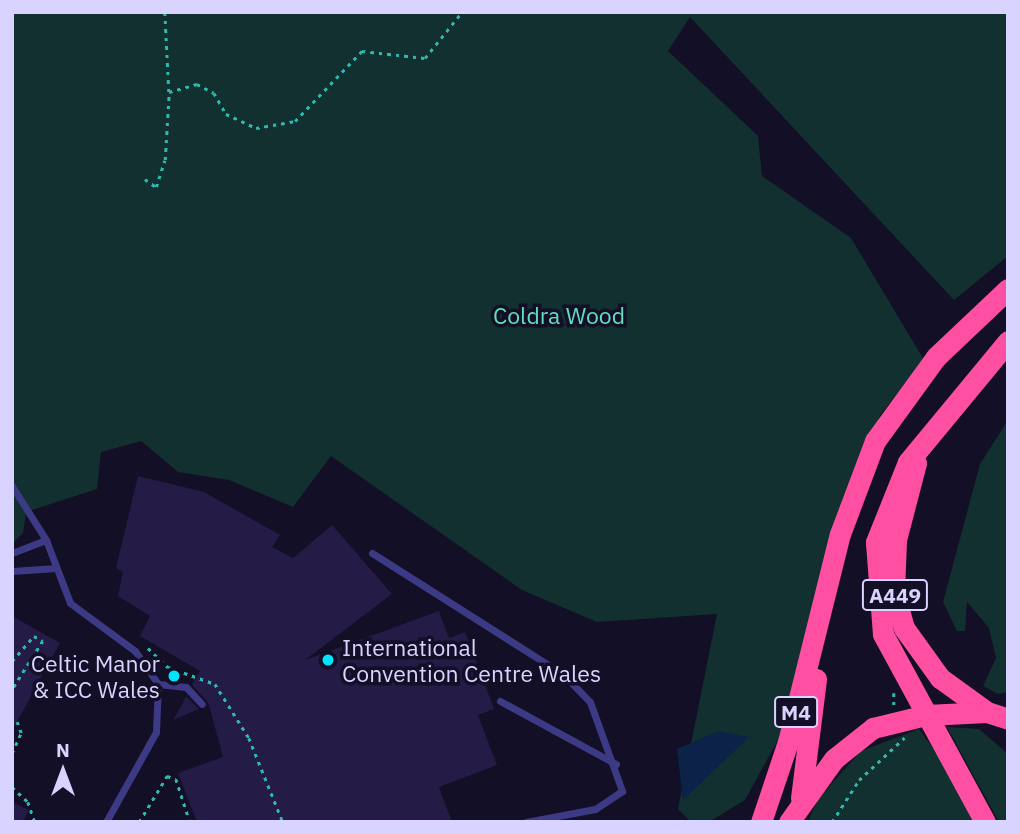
<!DOCTYPE html>
<html>
<head>
<meta charset="utf-8">
<style>
  body { margin:0 }
  #map { position:relative; width:1020px; height:834px; overflow:hidden; background:#130f26; font-family:"IBM Plex Sans",sans-serif }
  div>[style] { position:absolute }
  [style*='--x'] { left:calc(var(--x)*1px); top:calc(var(--y)*1px); width:calc(var(--w)*1px); rotate:calc(var(--a)*1deg) }
  .green>* { inset:0; background:#12302f }
  .water>* { inset:0; background:#0c2248 }
  .building>* { inset:0; background:#241b47 }
  .path>* { height:2.5px; margin-top:-1.25px; transform-origin:0; background:repeating-linear-gradient(90deg,#2fb8b0 0 3.5px,transparent 0 8.5px) }
  .lane>* { height:7px; margin:-3.5px; padding:0 3.5px; transform-origin:3.5px; border-radius:3.5px; background:#3d3a85 }
  .highway>* { height:21px; margin:-10.5px; padding:0 10.5px; transform-origin:10.5px; border-radius:10.5px; background:#ff4fa3 }
  .dots>* { width:19px; height:19px; translate:-50% -50%; box-sizing:border-box; border:4px solid #130f26; border-radius:50% }
  span { translate:-50% -50%; white-space:nowrap; text-align:center; line-height:1.15; -webkit-text-stroke:7px #130f26; paint-order:stroke }
  .shield-label span { padding:2px 5px; background:#130f26; border:2px solid; border-radius:5px; -webkit-text-stroke-width:0 }
  .shield-label { font-size:21px; color:#d9d4ff; font-weight:700 }
  .park-label { font-size:23px; color:#5fe0c0 }
  .poi-label { font-size:23px; color:#d9d4ff }
  .left { translate:0 -50%; text-align:left }
  .right { translate:-100% -50%; text-align:right }
  .frame { position:absolute; inset:0; border:14px solid #d9d4ff; pointer-events:none }
  .north { position:absolute; left:28px; top:736px; width:70px; height:70px; -webkit-text-stroke:5px #130f26; paint-order:stroke; rotate:0deg; font-size:19px; font-weight:700; line-height:28px; text-align:center; color:#d9d4ff }
  .north::after { content:''; display:block; margin:auto; width:24px; height:32px; background:#d9d4ff; clip-path:polygon(50% 0,100% 100%,50% 72%,0 100%) }
</style>
</head>
<body>
<div id="map">
  <div class="green">
    <i style="clip-path:polygon(12px 12px,1008px 12px,1008px 256px,954px 300px,690px 17px,668px 51px,758px 136px,762px 176px,851px 238px,924px 360px,881px 414px,852px 476px,779px 738px,745px 800px,709px 822px,691px 822px,678px 809px,717px 614px,597px 622px,522px 590px,331px 456px,293px 507px,229px 480px,178px 472px,141px 441px,101px 452px,97px 489px,26px 512px,23px 533px,12px 544px)"></i>
    <i style="clip-path:polygon(1008px 420px,1008px 692px,998px 694px,983px 686px,996px 658px,989px 628px,967px 602px,965px 631px,957px 631px,943px 602px,980px 464px)"></i>
    <i style="clip-path:polygon(947px 727px,979px 729px,1008px 754px,1008px 822px,999px 822px)"></i>
    <i style="clip-path:polygon(919px 729px,951px 773px,973px 822px,808px 822px,818px 799px,861px 751px)"></i>
  </div>
  <div class="water">
    <i style="clip-path:polygon(719px 731px,749px 737px,683px 800px,677px 749px)"></i>
  </div>
  <div class="building">
    <i style="clip-path:polygon(138px 476px,204px 492px,280px 535px,272px 547px,293px 558px,332px 525px,392px 594px,305px 660px,439px 611px,449px 638px,465px 632px,494px 709px,478px 715px,497px 765px,439px 787px,452px 822px,197px 822px,178px 773px,223px 757px,208px 702px,192px 685px,200px 671px,140px 636px,150px 616px,118px 596px,123px 572px,116px 568px)"></i>
    <i style="clip-path:polygon(12px 616px,60px 643px,12px 731px)"></i>
    <i style="clip-path:polygon(186px 696px,199px 709px,173px 720px,183px 703px)"></i>
    <i style="clip-path:polygon(12px 802px,29px 810px,23px 822px,12px 822px)"></i>
  </div>
  <div class="path">
    <i style="--x:165;--y:12;--w:80;--a:87.1"></i>
    <i style="--x:169;--y:92;--w:29;--a:-16"></i>
    <i style="--x:197;--y:84;--w:19;--a:28"></i>
    <i style="--x:214;--y:93;--w:24;--a:60"></i>
    <i style="--x:226;--y:114;--w:33;--a:25"></i>
    <i style="--x:256;--y:128;--w:40;--a:-10"></i>
    <i style="--x:295;--y:121;--w:97;--a:-46.3"></i>
    <i style="--x:362;--y:51;--w:63;--a:6.3"></i>
    <i style="--x:425;--y:58;--w:59;--a:-51.2"></i>
    <i style="--x:145;--y:179;--w:14;--a:36"></i>
    <i style="--x:156;--y:187;--w:28;--a:-72"></i>
    <i style="--x:165;--y:160;--w:68;--a:-86.6"></i>
    <i style="--x:148;--y:648;--w:28;--a:44"></i>
    <i style="--x:168;--y:667;--w:50;--a:19.9"></i>
    <i style="--x:215;--y:684;--w:64;--a:57.8"></i>
    <i style="--x:249;--y:738;--w:91;--a:68"></i>
    <i style="--x:12;--y:661;--w:33;--a:-49"></i>
    <i style="--x:34;--y:636;--w:10;--a:29"></i>
    <i style="--x:43;--y:641;--w:58;--a:122.3"></i>
    <i style="--x:894;--y:693;--w:12;--a:90"></i>
    <i style="--x:12;--y:753;--w:22;--a:-66"></i>
    <i style="--x:21;--y:733;--w:12;--a:-110"></i>
    <i style="--x:12;--y:787;--w:22;--a:43"></i>
    <i style="--x:28;--y:802;--w:21;--a:71"></i>
    <i style="--x:139;--y:822;--w:54;--a:-58.7"></i>
    <i style="--x:167;--y:776;--w:9;--a:18"></i>
    <i style="--x:176;--y:779;--w:45;--a:72"></i>
    <i style="--x:832;--y:822;--w:50;--a:-57.3"></i>
    <i style="--x:859;--y:780;--w:62;--a:-43"></i>
  </div>
  <div class="lane">
    <i style="--x:12;--y:486;--w:64;--a:57.8"></i>
    <i style="--x:46;--y:540;--w:67;--a:69.1"></i>
    <i style="--x:70;--y:603;--w:81;--a:36.4"></i>
    <i style="--x:135;--y:651;--w:40;--a:55.1"></i>
    <i style="--x:158;--y:684;--w:48;--a:92.4"></i>
    <i style="--x:156;--y:732;--w:103;--a:119.1"></i>
    <i style="--x:12;--y:553;--w:36;--a:-21"></i>
    <i style="--x:372;--y:553;--w:227;--a:32.4"></i>
    <i style="--x:564;--y:675;--w:37;--a:46"></i>
    <i style="--x:590;--y:702;--w:95;--a:70.2"></i>
    <i style="--x:622;--y:791;--w:32;--a:146"></i>
    <i style="--x:595;--y:809;--w:70;--a:169.3"></i>
    <i style="--x:12;--y:571;--w:44;--a:-3.9"></i>
    <i style="--x:158;--y:684;--w:28;--a:6"></i>
    <i style="--x:186;--y:687;--w:23;--a:47"></i>
    <i style="--x:500;--y:701;--w:132;--a:28.5"></i>
  </div>
  <div class="highway">
    <i style="--x:916;--y:463;--w:80;--a:104.6"></i>
    <i style="--x:896;--y:540;--w:51;--a:92.2"></i>
    <i style="--x:894;--y:591;--w:38;--a:75"></i>
    <i style="--x:904;--y:628;--w:62;--a:54.2"></i>
    <i style="--x:940;--y:678;--w:58;--a:35.9"></i>
    <i style="--x:801;--y:798;--w:120;--a:-82.8"></i>
    <i style="--x:761;--y:822;--w:84;--a:-71.4"></i>
    <i style="--x:788;--y:742;--w:214;--a:-76"></i>
    <i style="--x:840;--y:534;--w:99;--a:-69.4"></i>
    <i style="--x:875;--y:441;--w:104;--a:-54"></i>
    <i style="--x:936;--y:357;--w:99;--a:-43.4"></i>
    <i style="--x:789;--y:822;--w:77;--a:-54.5"></i>
    <i style="--x:834;--y:759;--w:50;--a:-38.5"></i>
    <i style="--x:873;--y:728;--w:55;--a:-13.8"></i>
    <i style="--x:926;--y:715;--w:61;--a:-2.8"></i>
    <i style="--x:987;--y:712;--w:22;--a:18"></i>
    <i style="--x:985;--y:822;--w:214;--a:-118.5"></i>
    <i style="--x:883;--y:634;--w:92;--a:-94.4"></i>
    <i style="--x:876;--y:542;--w:86;--a:-68.2"></i>
    <i style="--x:908;--y:462;--w:157;--a:-50.4"></i>
  </div>
  <div class="dots">
    <i style="left:328px;top:660px;background:#00e5ff"></i>
    <i style="left:174px;top:676px;background:#00e5ff"></i>
  </div>
  <div class="shield-label">
    <span style="left:895px;top:595px">A449</span>
    <span style="left:796px;top:712px">M4</span>
  </div>
  <div class="park-label">
    <span style="left:559px;top:315px">Coldra Wood</span>
  </div>
  <div class="poi-label">
    <span class="left" style="left:342px;top:660px">International<br>Convention Centre Wales</span>
    <span class="right" style="left:160px;top:676px">Celtic Manor<br>&amp; ICC Wales</span>
  </div>
  <div class="frame"></div>
  <div class="north">N</div>
</div>
</body>
</html>
